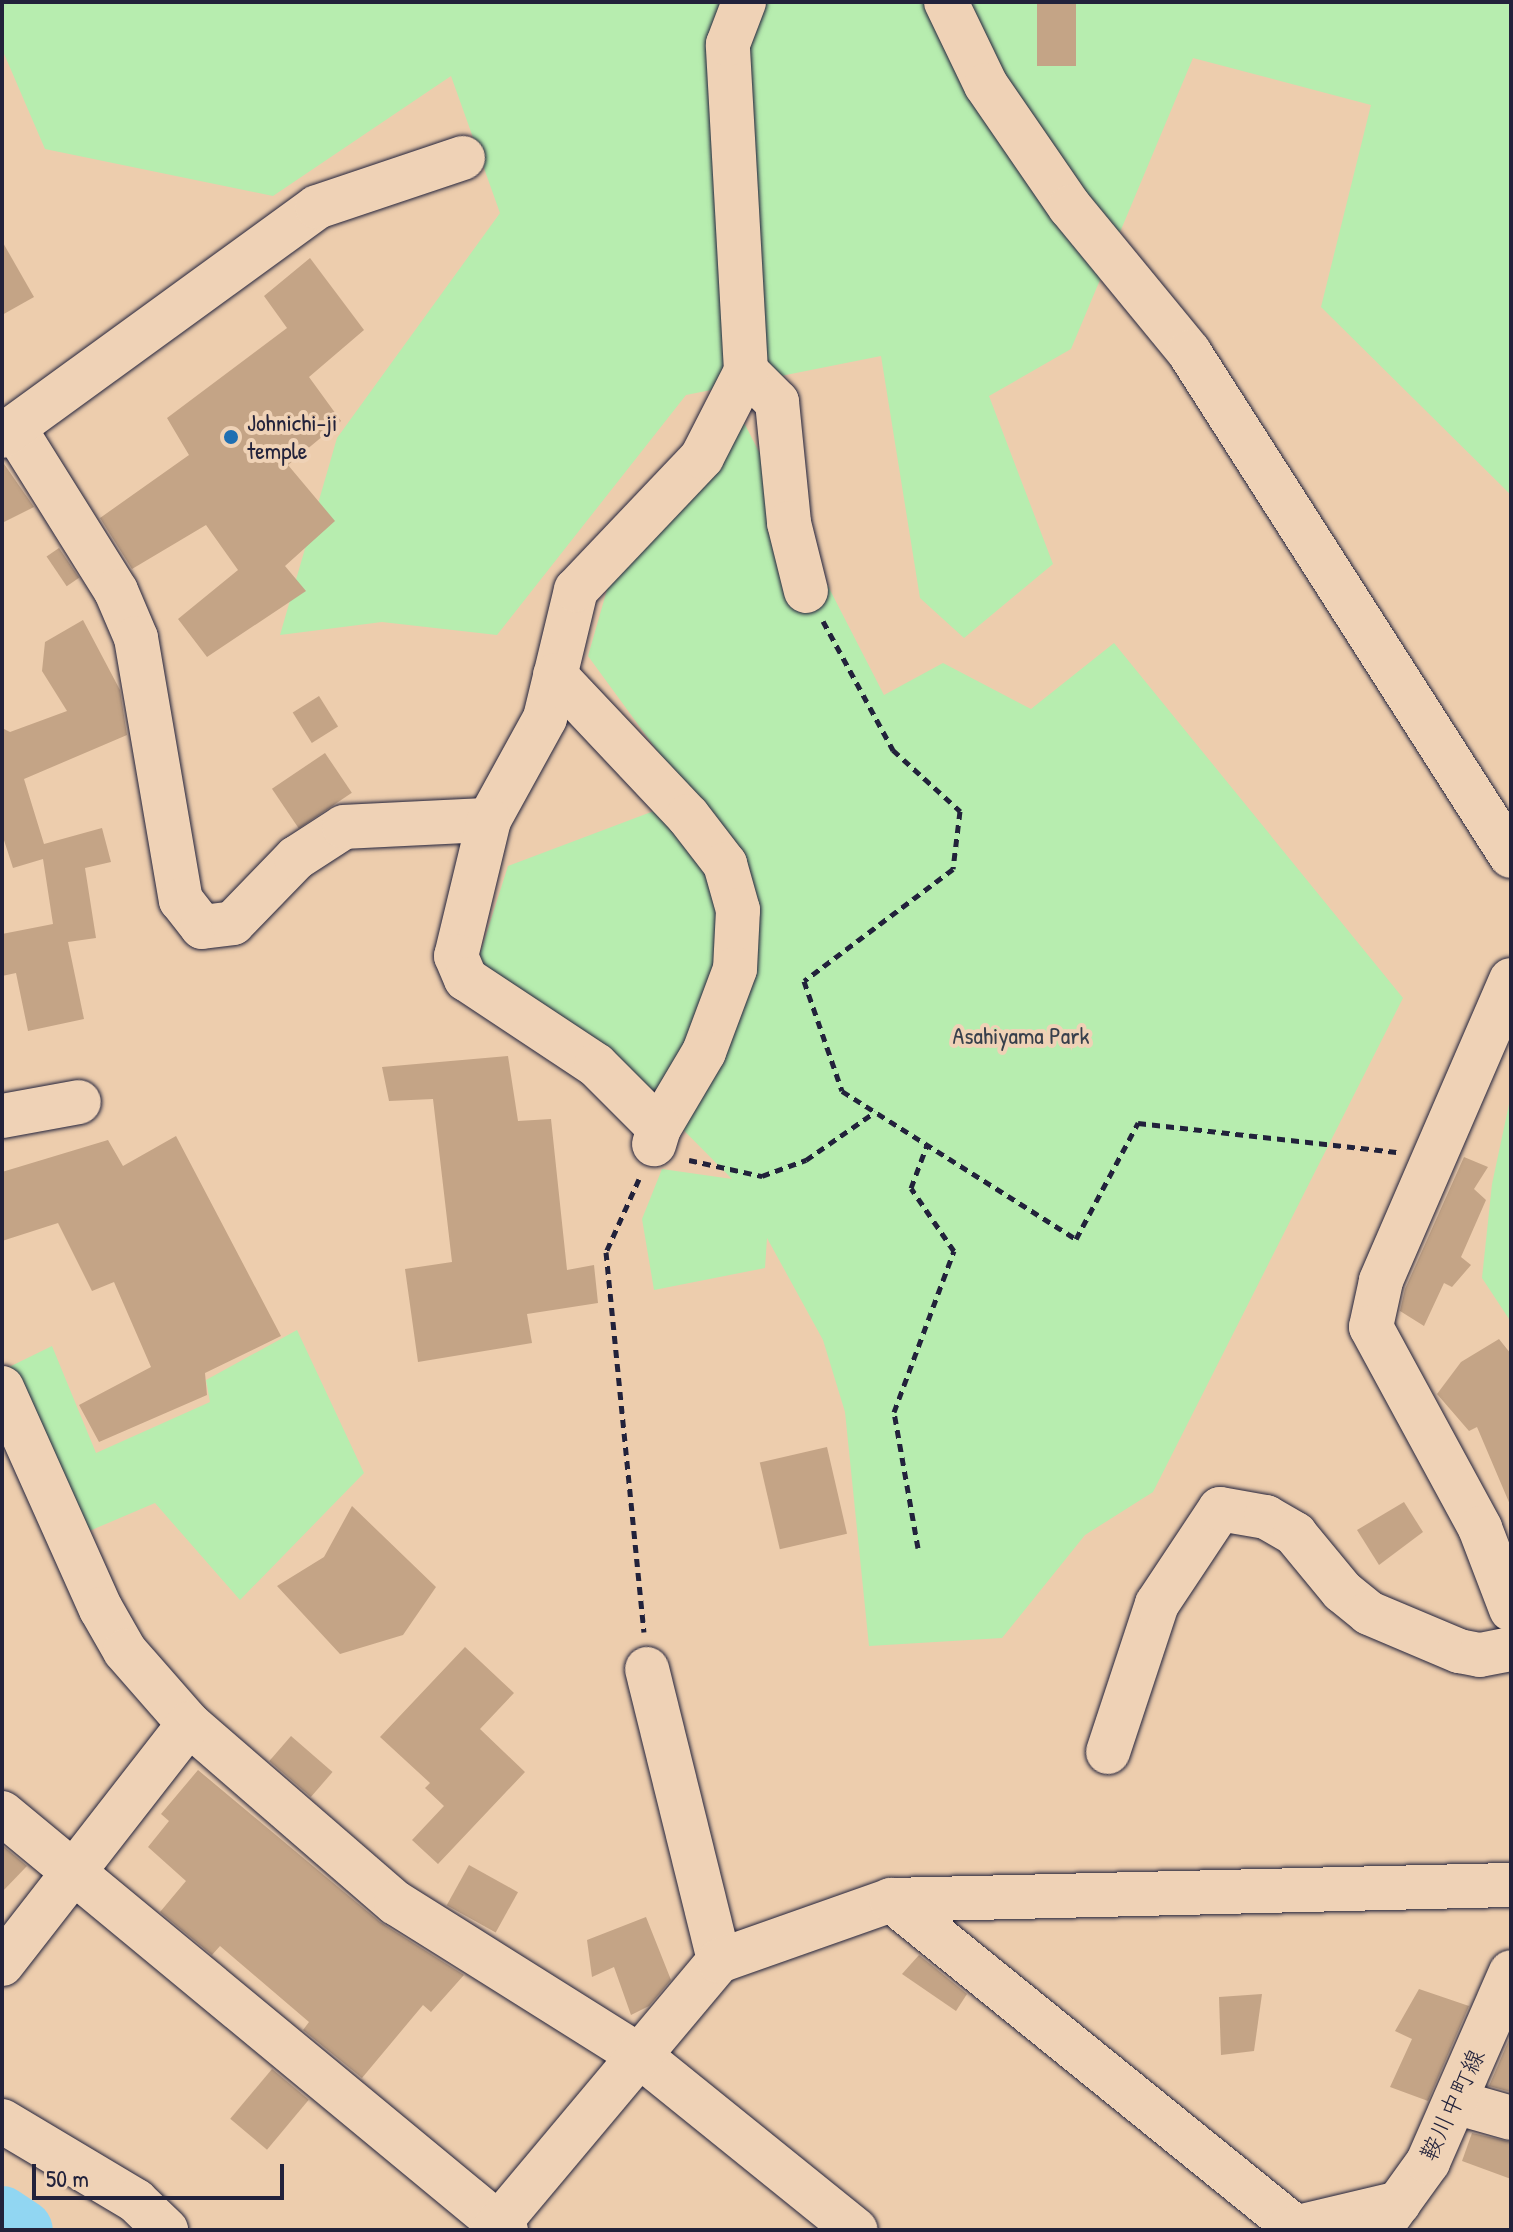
<!DOCTYPE html>
<html>
<head>
<meta charset="utf-8">
<style>
  body { margin:0 }
  #map { position:relative; width:1513px; height:2232px; overflow:hidden; background:#edcdad; font-family:"Patrick Hand","Klee One",sans-serif }
  div>[style] { position:absolute }
  [style*='--x'] { left:calc(var(--x)*1px); top:calc(var(--y)*1px); width:calc(var(--w)*1px); rotate:calc(var(--a)*1deg) }
  .green>* { inset:0; background:#b7edaf }
  .river>* { height:60px; margin:-30px; padding:0 30px; transform-origin:30px; border-radius:30px; background:#91d6f2 }
  .building>* { inset:0; background:#c4a486; transform-origin:0 0 }
  .path>* { height:5px; margin-top:-2.5px; transform-origin:0; background:repeating-linear-gradient(90deg,#22223b 0 8px,transparent 0 14px) }
  .roads { filter:drop-shadow(0 0 2px #22223b) drop-shadow(0 0 2px #22223b) }
  .minor>* { height:44px; margin:-22px; padding:0 22px; transform-origin:22px; border-radius:22px; background:#efd2b6 }
  .major>* { height:44px; margin:-22px; padding:0 22px; transform-origin:22px; border-radius:22px; background:#efd2b6 }
  .dots>* { width:22px; height:22px; translate:-50% -50%; box-sizing:border-box; border:4px solid #efd2b6; border-radius:50% }
  span { translate:-50% -50%; white-space:nowrap; text-align:center; line-height:1.15; -webkit-text-stroke:8px #efd2b6; paint-order:stroke }
  .poi-label { font-size:24px; color:#22223b }
  .left { translate:0 -50%; text-align:left }
  .park-label { font-size:24px; color:#38404c }
  .street-label { font-size:24px; color:#22223b }
  .frame { position:absolute; inset:0; border:4px solid #22223b; pointer-events:none }
  .scale { position:absolute; left:32px; top:2164px; width:252px; height:36px; box-sizing:border-box; border:4px solid #22223b; border-top:0; padding-left:10px; font-size:24px; line-height:28px; white-space:nowrap; color:#22223b; -webkit-text-stroke:6px #efd2b6; paint-order:stroke }
</style>
</head>
<body>
<div id="map">
  <div class="green">
    <i style="clip-path:polygon(2px 2px,1511px 2px,1511px 495px,1321px 307px,1371px 105px,1193px 58px,1071px 349px,989px 396px,1053px 564px,964px 638px,920px 598px,881px 356px,686px 395px,497px 635px,382px 622px,280px 635px,337px 438px,500px 213px,451px 76px,273px 196px,45px 149px,2px 49px)"></i>
    <i style="clip-path:polygon(739px 413px,884px 695px,943px 663px,1031px 709px,1114px 643px,1403px 998px,1153px 1492px,1085px 1535px,1002px 1638px,869px 1646px,845px 1412px,823px 1340px,767px 1238px,765px 1268px,654px 1290px,642px 1219px,662px 1169px,732px 1179px,610px 1056px,486px 972px,480px 954px,508px 866px,691px 797px,588px 656px,613px 569px)"></i>
    <i style="clip-path:polygon(1511px 1095px,1511px 1322px,1482px 1278px,1492px 1184px)"></i>
    <i style="clip-path:polygon(297px 1330px,364px 1473px,240px 1600px,155px 1503px,87px 1532px,7px 1368px,52px 1346px,96px 1453px,210px 1402px,206px 1380px)"></i>
  </div>
  <div class="river">
    <i style="--x:2;--y:2216;--w:25;--a:34"></i>
  </div>
  <div class="building">
    <i style="left:1037px;top:2px;width:39px;height:64px"></i>
    <i style="clip-path:polygon(2px 241px,34px 297px,2px 315px)"></i>
    <i style="clip-path:polygon(310px 258px,364px 330px,309px 377px,341px 421px,288px 465px,335px 521px,285px 566px,306px 591px,207px 657px,178px 619px,238px 570px,206px 525px,132px 569px,100px 518px,189px 455px,167px 418px,287px 328px,264px 296px)"></i>
    <i style="clip-path:polygon(2px 461px,34px 507px,2px 523px)"></i>
    <i style="left:59px;top:548px;width:36px;height:15px;rotate:56deg"></i>
    <i style="clip-path:polygon(83px 620px,120px 690px,127px 735px,24px 779px,44px 844px,102px 828px,111px 862px,85px 868px,96px 938px,68px 942px,84px 1019px,28px 1031px,16px 973px,2px 976px,2px 934px,53px 924px,43px 859px,13px 868px,2px 834px,2px 728px,10px 732px,67px 711px,42px 671px,45px 642px)"></i>
    <i style="left:319px;top:696px;width:36px;height:31px;rotate:58deg"></i>
    <i style="left:325px;top:753px;width:48px;height:64px;rotate:56deg"></i>
    <i style="clip-path:polygon(508px 1056px,518px 1121px,551px 1119px,567px 1270px,594px 1265px,598px 1303px,527px 1314px,532px 1343px,418px 1362px,405px 1269px,452px 1262px,433px 1099px,389px 1101px,382px 1067px)"></i>
    <i style="clip-path:polygon(176px 1136px,281px 1336px,205px 1373px,207px 1395px,99px 1442px,79px 1405px,151px 1367px,114px 1282px,92px 1291px,58px 1223px,2px 1241px,2px 1172px,108px 1140px,123px 1166px)"></i>
    <i style="clip-path:polygon(1464px 1157px,1488px 1167px,1474px 1189px,1486px 1200px,1461px 1257px,1471px 1265px,1452px 1287px,1444px 1283px,1424px 1326px,1400px 1311px,1405px 1289px)"></i>
    <i style="clip-path:polygon(1499px 1339px,1511px 1354px,1511px 1507px,1477px 1427px,1469px 1431px,1437px 1394px,1461px 1362px)"></i>
    <i style="left:827px;top:1447px;width:89px;height:69px;rotate:77deg"></i>
    <i style="clip-path:polygon(1404px 1502px,1423px 1532px,1379px 1565px,1357px 1530px)"></i>
    <i style="clip-path:polygon(352px 1506px,436px 1587px,403px 1635px,340px 1654px,277px 1586px,324px 1557px)"></i>
    <i style="clip-path:polygon(465px 1647px,514px 1693px,480px 1729px,525px 1772px,438px 1864px,412px 1840px,444px 1806px,425px 1788px,430px 1783px,380px 1737px)"></i>
    <i style="left:291px;top:1736px;width:55px;height:33px;rotate:41deg"></i>
    <i style="clip-path:polygon(198px 1770px,380px 1922px,464px 1975px,431px 2012px,423px 2005px,362px 2078px,303px 2030px,309px 2022px,220px 1946px,212px 1955px,160px 1912px,186px 1881px,148px 1847px,169px 1821px,161px 1814px)"></i>
    <i style="clip-path:polygon(2px 1845px,27px 1866px,2px 1892px)"></i>
    <i style="left:469px;top:1865px;width:56px;height:46px;rotate:29deg"></i>
    <i style="clip-path:polygon(646px 1917px,671px 1980px,649px 2006px,631px 2015px,614px 1967px,592px 1977px,587px 1940px)"></i>
    <i style="clip-path:polygon(919px 1955px,967px 1994px,956px 2011px,902px 1974px)"></i>
    <i style="clip-path:polygon(1419px 1989px,1469px 2006px,1428px 2101px,1390px 2087px,1412px 2039px,1395px 2031px)"></i>
    <i style="clip-path:polygon(1262px 1994px,1254px 2051px,1221px 2055px,1219px 1997px)"></i>
    <i style="clip-path:polygon(1511px 2035px,1511px 2092px,1489px 2086px)"></i>
    <i style="left:272px;top:2069px;width:48px;height:65px;rotate:40deg"></i>
    <i style="clip-path:polygon(1472px 2133px,1511px 2142px,1511px 2179px,1462px 2161px)"></i>
  </div>
  <div class="path">
    <i style="--x:823;--y:621;--w:147;--a:61.5"></i>
    <i style="--x:893;--y:750;--w:91;--a:42.3"></i>
    <i style="--x:960;--y:811;--w:58;--a:96.9"></i>
    <i style="--x:953;--y:869;--w:186;--a:143.1"></i>
    <i style="--x:804;--y:981;--w:116;--a:70.9"></i>
    <i style="--x:842;--y:1091;--w:277;--a:32.3"></i>
    <i style="--x:1076;--y:1239;--w:132;--a:-61.9"></i>
    <i style="--x:1138;--y:1123;--w:260;--a:6.4"></i>
    <i style="--x:689;--y:1160;--w:75;--a:12.4"></i>
    <i style="--x:762;--y:1176;--w:47;--a:-20"></i>
    <i style="--x:806;--y:1160;--w:84;--a:-34.8"></i>
    <i style="--x:639;--y:1179;--w:80;--a:114.3"></i>
    <i style="--x:606;--y:1252;--w:382;--a:84.3"></i>
    <i style="--x:918;--y:1548;--w:138;--a:-100"></i>
    <i style="--x:894;--y:1412;--w:172;--a:-69.6"></i>
    <i style="--x:954;--y:1251;--w:76;--a:-124.3"></i>
    <i style="--x:911;--y:1188;--w:46;--a:-69.6"></i>
  </div>
  <div class="roads">
    <div class="minor">
      <i style="--x:946;--y:2;--w:92;--a:64.3"></i>
      <i style="--x:986;--y:85;--w:148;--a:55.5"></i>
      <i style="--x:1070;--y:207;--w:188;--a:50.6"></i>
      <i style="--x:1189;--y:352;--w:598;--a:57.43"></i>
      <i style="--x:746;--y:371;--w:44;--a:45"></i>
      <i style="--x:777;--y:402;--w:122;--a:84.3"></i>
      <i style="--x:789;--y:523;--w:70;--a:76"></i>
      <i style="--x:16;--y:431;--w:189;--a:58"></i>
      <i style="--x:116;--y:591;--w:51;--a:66.9"></i>
      <i style="--x:136;--y:638;--w:266;--a:80.3"></i>
      <i style="--x:181;--y:900;--w:34;--a:52"></i>
      <i style="--x:202;--y:927;--w:31;--a:-7"></i>
      <i style="--x:233;--y:923;--w:91;--a:-45.9"></i>
      <i style="--x:296;--y:858;--w:57;--a:-32.9"></i>
      <i style="--x:344;--y:827;--w:145;--a:-2.8"></i>
      <i style="--x:489;--y:820;--w:116;--a:-61.2"></i>
      <i style="--x:545;--y:718;--w:132;--a:-76.4"></i>
      <i style="--x:576;--y:590;--w:183;--a:-46.5"></i>
      <i style="--x:702;--y:457;--w:97;--a:-62.9"></i>
      <i style="--x:746;--y:371;--w:327;--a:-93.2"></i>
      <i style="--x:728;--y:44;--w:45;--a:-69.1"></i>
      <i style="--x:2;--y:436;--w:389;--a:-36"></i>
      <i style="--x:317;--y:207;--w:154;--a:-18.6"></i>
      <i style="--x:555;--y:675;--w:194;--a:46.7"></i>
      <i style="--x:688;--y:816;--w:61;--a:52.4"></i>
      <i style="--x:725;--y:864;--w:48;--a:74.2"></i>
      <i style="--x:738;--y:910;--w:59;--a:92.9"></i>
      <i style="--x:735;--y:969;--w:89;--a:110.5"></i>
      <i style="--x:704;--y:1052;--w:88;--a:120.6"></i>
      <i style="--x:489;--y:820;--w:140;--a:103.6"></i>
      <i style="--x:456;--y:956;--w:25;--a:67"></i>
      <i style="--x:466;--y:979;--w:156;--a:33.5"></i>
      <i style="--x:596;--y:1065;--w:89;--a:45"></i>
      <i style="--x:659;--y:1128;--w:17;--a:107"></i>
      <i style="--x:1511;--y:980;--w:328;--a:113.4"></i>
      <i style="--x:1381;--y:1281;--w:47;--a:102.3"></i>
      <i style="--x:1371;--y:1327;--w:229;--a:61.5"></i>
      <i style="--x:1480;--y:1528;--w:87;--a:69.1"></i>
      <i style="--x:2;--y:1116;--w:78;--a:-10.3"></i>
      <i style="--x:2;--y:1388;--w:242;--a:65.9"></i>
      <i style="--x:101;--y:1609;--w:48;--a:60.3"></i>
      <i style="--x:125;--y:1651;--w:97;--a:48.8"></i>
      <i style="--x:189;--y:1724;--w:274;--a:40.9"></i>
      <i style="--x:396;--y:1903;--w:288;--a:32.1"></i>
      <i style="--x:640;--y:2056;--w:277;--a:38.9"></i>
      <i style="--x:647;--y:1669;--w:301;--a:76.1"></i>
      <i style="--x:1108;--y:1752;--w:156;--a:-71.7"></i>
      <i style="--x:1157;--y:1604;--w:114;--a:-56.4"></i>
      <i style="--x:1220;--y:1509;--w:47;--a:9.9"></i>
      <i style="--x:1266;--y:1517;--w:34;--a:30"></i>
      <i style="--x:1295;--y:1534;--w:74;--a:50.5"></i>
      <i style="--x:1342;--y:1591;--w:35;--a:39"></i>
      <i style="--x:1369;--y:1613;--w:98;--a:22.9"></i>
      <i style="--x:1459;--y:1651;--w:21;--a:11"></i>
      <i style="--x:1480;--y:1655;--w:32;--a:-11"></i>
      <i style="--x:2;--y:1813;--w:654;--a:39.6"></i>
      <i style="--x:891;--y:1900;--w:520;--a:38.99"></i>
      <i style="--x:2;--y:1964;--w:304;--a:-52.1"></i>
      <i style="--x:1455;--y:2102;--w:58;--a:15.9"></i>
      <i style="--x:2;--y:2121;--w:156;--a:30.8"></i>
      <i style="--x:136;--y:2201;--w:42;--a:44"></i>
      <i style="--x:493;--y:2230;--w:351;--a:-50"></i>
      <i style="--x:719;--y:1961;--w:182;--a:-19.5"></i>
      <i style="--x:891;--y:1900;--w:620;--a:-1.39"></i>
      <i style="--x:1286;--y:2230;--w:116;--a:-13.4"></i>
    </div>
    <div class="major">
      <i style="--x:1379;--y:2230;--w:84;--a:-54.2"></i>
      <i style="--x:1428;--y:2162;--w:207;--a:-66.4"></i>
    </div>
  </div>
  <div class="dots">
    <i style="left:231px;top:437px;background:#1f6fb2"></i>
  </div>
  <div class="poi-label">
    <span class="left" style="left:247px;top:437px">Johnichi-ji<br>temple</span>
  </div>
  <div class="park-label">
    <span style="left:1021px;top:1036px">Asahiyama Park</span>
  </div>
  <div class="street-label">
    <span style="left:1452px;top:2105px;rotate:-65deg">鞍川中町線</span>
  </div>
  <div class="frame"></div>
  <div class="scale">50 m</div>
</div>
</body>
</html>
